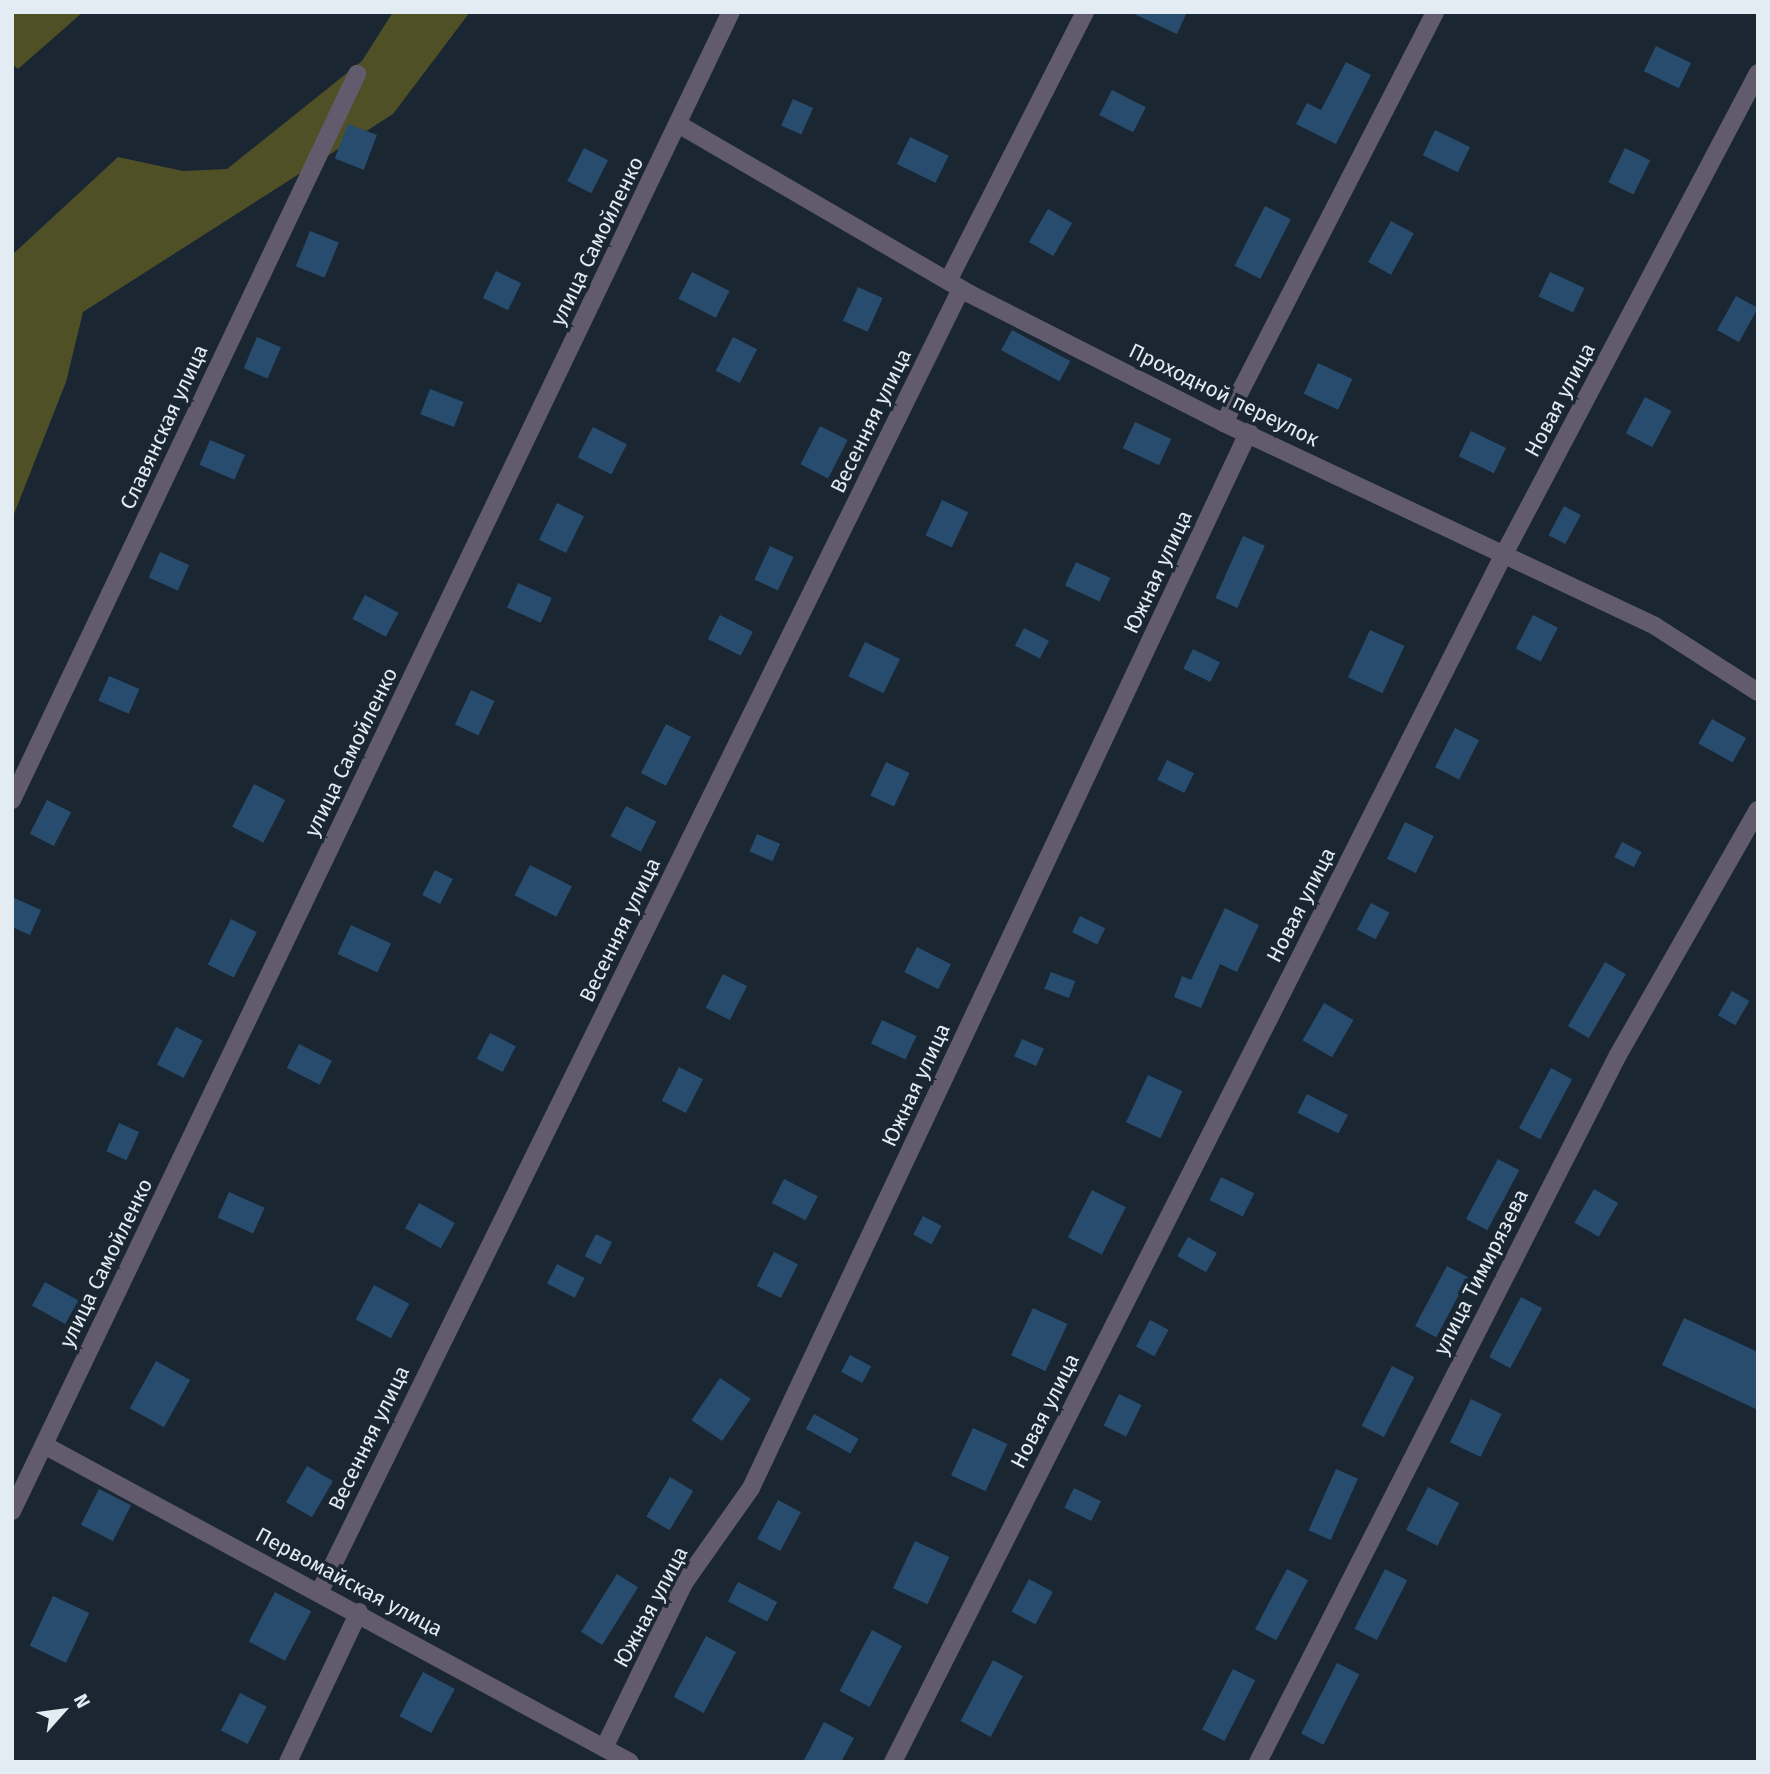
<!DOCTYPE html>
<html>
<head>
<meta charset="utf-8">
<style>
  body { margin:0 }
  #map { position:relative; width:1770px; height:1774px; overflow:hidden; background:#1a2733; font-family:"Fira Sans",sans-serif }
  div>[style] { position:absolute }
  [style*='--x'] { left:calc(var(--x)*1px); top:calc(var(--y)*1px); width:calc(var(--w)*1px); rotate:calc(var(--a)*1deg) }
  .green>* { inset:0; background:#4f5026 }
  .building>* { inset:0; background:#284c6d; transform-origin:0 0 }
  .street>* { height:18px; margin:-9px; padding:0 9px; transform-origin:9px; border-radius:9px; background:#625b6d }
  span { translate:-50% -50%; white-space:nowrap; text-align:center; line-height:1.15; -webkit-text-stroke:7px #1a2733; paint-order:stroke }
  .street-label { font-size:21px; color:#e3ebf3 }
  .frame { position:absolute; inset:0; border:14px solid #e3ebf3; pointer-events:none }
  .north { position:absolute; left:28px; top:1676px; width:70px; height:70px; -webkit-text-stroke:5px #1a2733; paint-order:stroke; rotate:62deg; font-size:19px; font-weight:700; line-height:28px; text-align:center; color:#e3ebf3 }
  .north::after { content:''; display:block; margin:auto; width:24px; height:32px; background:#e3ebf3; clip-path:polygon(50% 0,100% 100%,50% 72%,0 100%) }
</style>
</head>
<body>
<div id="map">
  <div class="green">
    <i style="clip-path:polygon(12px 12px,83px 12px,18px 69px,12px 64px)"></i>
    <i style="clip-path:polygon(393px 12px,470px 12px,393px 114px,83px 312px,66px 382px,12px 519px,12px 255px,118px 157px,183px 171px,227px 169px,362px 61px)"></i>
  </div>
  <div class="building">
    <i style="clip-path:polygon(1130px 12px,1187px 12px,1177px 34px)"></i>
    <i style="left:1656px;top:46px;width:39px;height:28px;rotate:26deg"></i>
    <i style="clip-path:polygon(1346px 62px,1371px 75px,1336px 144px,1296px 124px,1307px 103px,1321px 110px)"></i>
    <i style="left:1112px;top:90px;width:38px;height:28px;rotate:27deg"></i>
    <i style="left:793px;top:99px;width:22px;height:29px;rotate:24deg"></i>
    <i style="left:348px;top:124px;width:31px;height:37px;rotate:21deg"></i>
    <i style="left:1435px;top:130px;width:39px;height:28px;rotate:26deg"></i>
    <i style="left:910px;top:137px;width:43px;height:30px;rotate:26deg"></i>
    <i style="left:584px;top:148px;width:27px;height:37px;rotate:27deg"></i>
    <i style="left:1625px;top:148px;width:28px;height:38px;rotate:26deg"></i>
    <i style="left:1265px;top:206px;width:29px;height:67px;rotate:27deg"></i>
    <i style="left:1048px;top:209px;width:28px;height:38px;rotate:30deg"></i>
    <i style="left:1391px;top:221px;width:26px;height:47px;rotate:29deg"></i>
    <i style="left:310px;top:231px;width:31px;height:38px;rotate:22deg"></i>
    <i style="left:496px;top:271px;width:28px;height:30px;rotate:26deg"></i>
    <i style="left:692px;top:272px;width:42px;height:30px;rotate:27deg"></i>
    <i style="left:1550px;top:272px;width:38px;height:27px;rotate:25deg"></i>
    <i style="left:858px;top:287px;width:27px;height:37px;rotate:24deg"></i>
    <i style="left:1736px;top:296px;width:25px;height:39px;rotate:29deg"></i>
    <i style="left:1012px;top:330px;width:66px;height:23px;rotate:28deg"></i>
    <i style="left:257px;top:337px;width:26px;height:34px;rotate:23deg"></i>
    <i style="left:733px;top:337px;width:27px;height:38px;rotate:27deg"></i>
    <i style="left:1318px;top:363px;width:38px;height:34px;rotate:25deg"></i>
    <i style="left:430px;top:389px;width:36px;height:27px;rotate:21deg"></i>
    <i style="left:1645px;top:397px;width:30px;height:41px;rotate:28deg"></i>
    <i style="left:1135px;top:422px;width:40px;height:29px;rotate:25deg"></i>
    <i style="left:820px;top:426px;width:31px;height:43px;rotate:27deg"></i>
    <i style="left:593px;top:427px;width:38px;height:34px;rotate:27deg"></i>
    <i style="left:1471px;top:431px;width:39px;height:28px;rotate:26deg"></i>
    <i style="left:210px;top:440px;width:38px;height:27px;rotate:23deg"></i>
    <i style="left:942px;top:500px;width:29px;height:39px;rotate:25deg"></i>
    <i style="left:557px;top:503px;width:30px;height:41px;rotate:26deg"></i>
    <i style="left:1564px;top:506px;width:19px;height:33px;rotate:28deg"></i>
    <i style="left:1243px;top:536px;width:24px;height:68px;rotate:24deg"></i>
    <i style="left:770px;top:546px;width:26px;height:37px;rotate:25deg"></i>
    <i style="left:160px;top:552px;width:32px;height:28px;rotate:24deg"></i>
    <i style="left:1076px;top:562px;width:38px;height:26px;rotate:25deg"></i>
    <i style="left:518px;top:583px;width:37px;height:27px;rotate:24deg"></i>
    <i style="left:365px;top:595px;width:38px;height:27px;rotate:28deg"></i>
    <i style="left:720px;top:615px;width:37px;height:27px;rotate:27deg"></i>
    <i style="left:1533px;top:615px;width:28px;height:38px;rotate:27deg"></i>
    <i style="left:1024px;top:628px;width:28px;height:20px;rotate:27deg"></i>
    <i style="left:1370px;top:630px;width:38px;height:52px;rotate:25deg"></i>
    <i style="left:865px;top:642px;width:39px;height:38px;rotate:26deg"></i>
    <i style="left:1193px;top:649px;width:30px;height:22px;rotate:26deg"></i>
    <i style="left:109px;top:676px;width:33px;height:27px;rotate:23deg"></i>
    <i style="left:471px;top:690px;width:26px;height:38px;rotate:25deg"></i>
    <i style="left:1712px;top:719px;width:39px;height:28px;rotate:29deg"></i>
    <i style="left:666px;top:724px;width:28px;height:55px;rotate:27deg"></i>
    <i style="left:1455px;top:728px;width:27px;height:44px;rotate:27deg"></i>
    <i style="left:1167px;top:760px;width:30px;height:22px;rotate:26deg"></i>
    <i style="left:886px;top:762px;width:26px;height:37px;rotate:25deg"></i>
    <i style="left:254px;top:784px;width:35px;height:48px;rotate:27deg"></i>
    <i style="left:47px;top:800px;width:27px;height:38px;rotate:27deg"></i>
    <i style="left:626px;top:806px;width:34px;height:34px;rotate:27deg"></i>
    <i style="left:1405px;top:822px;width:32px;height:41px;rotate:26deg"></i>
    <i style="left:757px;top:834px;width:25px;height:19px;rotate:23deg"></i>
    <i style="left:1622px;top:842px;width:22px;height:17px;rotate:27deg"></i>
    <i style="left:530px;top:865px;width:47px;height:34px;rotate:27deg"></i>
    <i style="left:435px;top:870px;width:20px;height:28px;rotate:27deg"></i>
    <i style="clip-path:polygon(12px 897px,41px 910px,30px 935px,12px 927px)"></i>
    <i style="left:1371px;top:903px;width:21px;height:30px;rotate:28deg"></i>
    <i style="clip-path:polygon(1225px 908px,1259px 925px,1237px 972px,1220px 964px,1201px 1008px,1174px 997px,1182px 976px,1191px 980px)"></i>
    <i style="left:1080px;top:916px;width:28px;height:18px;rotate:26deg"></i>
    <i style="left:231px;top:919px;width:29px;height:51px;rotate:27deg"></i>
    <i style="left:351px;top:925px;width:44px;height:32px;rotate:25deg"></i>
    <i style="left:917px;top:947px;width:38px;height:28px;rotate:27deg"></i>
    <i style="left:1605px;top:962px;width:24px;height:74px;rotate:30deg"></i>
    <i style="left:1051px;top:972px;width:26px;height:18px;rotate:21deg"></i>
    <i style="left:723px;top:974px;width:27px;height:38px;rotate:27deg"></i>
    <i style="left:1732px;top:991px;width:20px;height:28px;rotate:30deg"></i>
    <i style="left:1324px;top:1003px;width:34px;height:43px;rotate:30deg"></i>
    <i style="left:882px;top:1020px;width:38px;height:26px;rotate:25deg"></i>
    <i style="left:176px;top:1027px;width:30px;height:42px;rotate:27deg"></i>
    <i style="left:490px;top:1033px;width:29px;height:29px;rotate:27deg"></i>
    <i style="left:1022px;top:1039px;width:24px;height:19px;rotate:24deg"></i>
    <i style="left:299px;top:1044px;width:37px;height:27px;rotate:27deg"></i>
    <i style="left:679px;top:1067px;width:27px;height:38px;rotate:27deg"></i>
    <i style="left:1551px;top:1068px;width:24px;height:68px;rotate:28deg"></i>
    <i style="left:1148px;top:1075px;width:38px;height:52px;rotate:25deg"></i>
    <i style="left:1307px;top:1094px;width:46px;height:21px;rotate:27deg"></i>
    <i style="left:119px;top:1123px;width:22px;height:31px;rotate:24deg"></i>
    <i style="left:1498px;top:1159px;width:24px;height:68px;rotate:28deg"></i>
    <i style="left:1221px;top:1177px;width:37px;height:26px;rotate:26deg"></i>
    <i style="left:784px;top:1179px;width:38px;height:27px;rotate:27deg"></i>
    <i style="left:1594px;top:1189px;width:28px;height:39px;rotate:30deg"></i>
    <i style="left:1092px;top:1190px;width:38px;height:53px;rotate:27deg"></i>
    <i style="left:229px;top:1192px;width:39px;height:28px;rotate:24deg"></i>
    <i style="left:419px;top:1203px;width:41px;height:29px;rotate:29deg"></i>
    <i style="left:923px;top:1216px;width:21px;height:21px;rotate:28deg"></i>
    <i style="left:596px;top:1234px;width:18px;height:25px;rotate:27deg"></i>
    <i style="left:1188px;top:1237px;width:33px;height:22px;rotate:29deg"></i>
    <i style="left:774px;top:1252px;width:27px;height:38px;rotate:27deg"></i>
    <i style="left:557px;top:1264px;width:31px;height:22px;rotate:27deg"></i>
    <i style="left:1447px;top:1266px;width:24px;height:68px;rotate:28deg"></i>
    <i style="left:45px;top:1282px;width:38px;height:27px;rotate:29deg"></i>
    <i style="left:374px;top:1285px;width:40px;height:39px;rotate:28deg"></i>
    <i style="left:1521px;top:1297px;width:24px;height:68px;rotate:28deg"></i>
    <i style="left:1033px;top:1308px;width:38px;height:52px;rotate:25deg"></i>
    <i style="clip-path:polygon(1684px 1318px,1758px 1352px,1758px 1410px,1662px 1365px)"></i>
    <i style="left:1150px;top:1320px;width:21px;height:30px;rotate:28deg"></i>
    <i style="left:850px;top:1355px;width:24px;height:19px;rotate:28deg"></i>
    <i style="left:156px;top:1361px;width:39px;height:54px;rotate:29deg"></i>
    <i style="left:1392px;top:1366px;width:25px;height:67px;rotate:27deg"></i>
    <i style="left:720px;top:1378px;width:37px;height:51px;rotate:34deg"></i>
    <i style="left:1119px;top:1394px;width:25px;height:35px;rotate:26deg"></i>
    <i style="left:1471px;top:1399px;width:34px;height:48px;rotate:26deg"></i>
    <i style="left:814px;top:1414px;width:51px;height:17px;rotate:29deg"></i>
    <i style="left:973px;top:1428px;width:38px;height:52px;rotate:25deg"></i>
    <i style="left:307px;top:1466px;width:30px;height:42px;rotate:30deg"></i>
    <i style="left:1336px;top:1469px;width:24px;height:67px;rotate:24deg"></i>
    <i style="left:670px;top:1477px;width:27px;height:46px;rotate:31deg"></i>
    <i style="left:1428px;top:1487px;width:35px;height:48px;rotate:27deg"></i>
    <i style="left:1074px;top:1488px;width:30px;height:22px;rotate:26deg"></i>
    <i style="left:99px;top:1489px;width:36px;height:40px;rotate:27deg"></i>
    <i style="left:778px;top:1500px;width:26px;height:44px;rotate:28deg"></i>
    <i style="left:915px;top:1541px;width:38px;height:52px;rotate:25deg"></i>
    <i style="left:1287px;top:1569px;width:24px;height:68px;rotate:28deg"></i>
    <i style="left:1385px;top:1569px;width:25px;height:67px;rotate:27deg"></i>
    <i style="left:617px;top:1574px;width:25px;height:68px;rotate:32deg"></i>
    <i style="left:1029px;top:1579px;width:27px;height:37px;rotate:28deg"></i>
    <i style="left:738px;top:1582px;width:44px;height:22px;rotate:27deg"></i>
    <i style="left:275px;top:1592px;width:41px;height:56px;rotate:28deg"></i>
    <i style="left:53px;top:1596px;width:40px;height:55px;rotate:25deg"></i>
    <i style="left:872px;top:1630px;width:34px;height:69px;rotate:28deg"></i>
    <i style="left:706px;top:1636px;width:34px;height:69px;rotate:28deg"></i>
    <i style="left:993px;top:1660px;width:34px;height:69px;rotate:28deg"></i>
    <i style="left:1337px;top:1663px;width:25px;height:79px;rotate:27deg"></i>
    <i style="left:1233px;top:1669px;width:25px;height:68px;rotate:27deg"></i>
    <i style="left:423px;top:1672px;width:36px;height:50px;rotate:28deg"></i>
    <i style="left:240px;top:1693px;width:30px;height:42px;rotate:27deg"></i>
    <i style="clip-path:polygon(824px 1722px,854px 1738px,841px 1762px,803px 1762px)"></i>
  </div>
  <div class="street">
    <i style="--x:678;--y:124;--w:338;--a:30.2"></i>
    <i style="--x:970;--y:294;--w:285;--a:26.9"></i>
    <i style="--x:1224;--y:423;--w:476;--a:25.2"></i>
    <i style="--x:1655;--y:626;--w:122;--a:32.7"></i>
    <i style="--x:948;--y:281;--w:302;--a:-63"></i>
    <i style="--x:1224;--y:423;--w:462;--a:-62.8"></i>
    <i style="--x:12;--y:800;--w:804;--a:-64.58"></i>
    <i style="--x:44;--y:1445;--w:666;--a:28.41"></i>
    <i style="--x:12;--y:1511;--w:1663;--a:-64.38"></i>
    <i style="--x:320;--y:1591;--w:1451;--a:-63.79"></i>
    <i style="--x:604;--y:1748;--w:183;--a:-64.1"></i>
    <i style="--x:684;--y:1583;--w:116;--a:-54.8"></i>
    <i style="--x:751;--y:1488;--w:1168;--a:-64.77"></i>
    <i style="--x:288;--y:1762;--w:166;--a:-64.7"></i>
    <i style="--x:893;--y:1762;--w:1351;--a:-63.17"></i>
    <i style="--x:1503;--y:556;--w:546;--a:-62.17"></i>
    <i style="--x:1258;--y:1762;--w:793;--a:-63.02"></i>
    <i style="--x:1618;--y:1055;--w:282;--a:-60.3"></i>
  </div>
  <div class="street-label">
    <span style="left:597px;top:241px;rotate:-64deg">улица Самойленко</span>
    <span style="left:1224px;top:395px;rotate:26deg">Проходной переулок</span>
    <span style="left:1560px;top:400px;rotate:-62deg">Новая улица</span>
    <span style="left:871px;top:421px;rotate:-64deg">Весенняя улица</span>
    <span style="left:164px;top:427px;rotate:-65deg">Славянская улица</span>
    <span style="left:1158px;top:572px;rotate:-65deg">Южная улица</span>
    <span style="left:351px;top:752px;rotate:-64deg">улица Самойленко</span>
    <span style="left:1301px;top:905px;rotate:-63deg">Новая улица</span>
    <span style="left:620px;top:930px;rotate:-64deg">Весенняя улица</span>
    <span style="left:916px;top:1085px;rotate:-65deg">Южная улица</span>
    <span style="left:106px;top:1263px;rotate:-64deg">улица Самойленко</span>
    <span style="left:1481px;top:1272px;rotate:-63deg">улица Тимирязева</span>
    <span style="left:1045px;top:1411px;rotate:-63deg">Новая улица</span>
    <span style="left:369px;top:1438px;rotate:-64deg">Весенняя улица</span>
    <span style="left:349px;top:1582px;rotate:28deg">Первомайская улица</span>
    <span style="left:651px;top:1607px;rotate:-62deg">Южная улица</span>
  </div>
  <div class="frame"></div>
  <div class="north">N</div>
</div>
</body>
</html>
